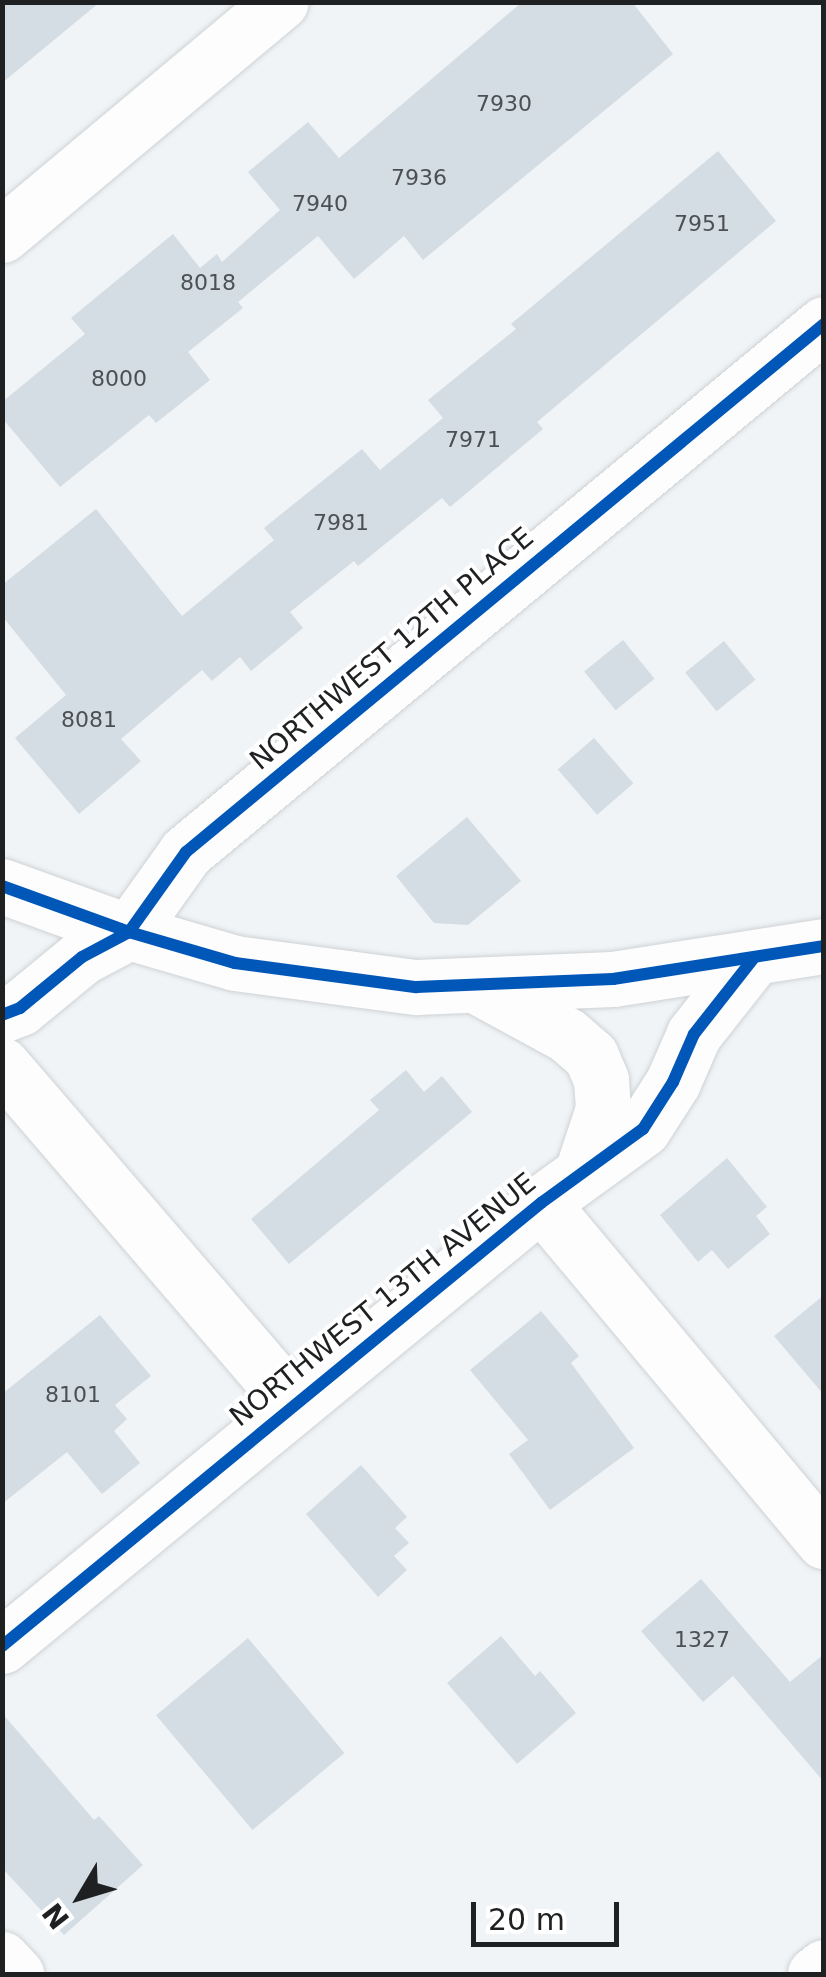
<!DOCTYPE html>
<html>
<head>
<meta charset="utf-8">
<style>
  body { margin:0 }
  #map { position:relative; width:826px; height:1977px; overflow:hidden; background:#f0f4f7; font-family:"DejaVu Sans",sans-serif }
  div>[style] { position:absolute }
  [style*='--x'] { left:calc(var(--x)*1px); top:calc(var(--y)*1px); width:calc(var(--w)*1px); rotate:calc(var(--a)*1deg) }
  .building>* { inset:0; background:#d4dde4; transform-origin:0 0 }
  .roads { filter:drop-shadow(0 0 2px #ced2d4) drop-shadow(0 0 2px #ced2d4) }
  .minor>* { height:55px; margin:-27.5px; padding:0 27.5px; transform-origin:27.5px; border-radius:27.5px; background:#fdfdfe }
  .major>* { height:55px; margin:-27.5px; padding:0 27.5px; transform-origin:27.5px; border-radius:27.5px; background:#fdfdfe }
  .cycleway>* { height:12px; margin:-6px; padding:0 6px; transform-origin:6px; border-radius:6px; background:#0057b8 }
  span { translate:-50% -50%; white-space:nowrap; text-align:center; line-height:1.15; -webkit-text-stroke:8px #fff; paint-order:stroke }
  .number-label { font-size:22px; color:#4c5054 }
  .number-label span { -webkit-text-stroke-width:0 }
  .street-label { font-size:28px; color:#1e2022 }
  .frame { position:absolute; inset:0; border:5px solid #1e2022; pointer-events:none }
  .north { position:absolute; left:30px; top:1847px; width:100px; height:100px; -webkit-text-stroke:8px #fff; paint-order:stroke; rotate:232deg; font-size:28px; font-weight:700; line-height:40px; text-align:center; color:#1e2022 }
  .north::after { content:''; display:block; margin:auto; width:35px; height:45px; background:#1e2022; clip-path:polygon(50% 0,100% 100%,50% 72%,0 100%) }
  .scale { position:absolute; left:471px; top:1902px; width:148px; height:45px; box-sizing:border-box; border:5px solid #1e2022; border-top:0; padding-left:12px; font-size:30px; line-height:35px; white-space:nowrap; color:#1e2022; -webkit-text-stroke:8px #fff; paint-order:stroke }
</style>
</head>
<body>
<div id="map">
  <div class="building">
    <i style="clip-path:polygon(2px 2px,100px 2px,2px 83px)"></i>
    <i style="clip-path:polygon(522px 2px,632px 2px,673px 54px,423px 260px,404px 236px,354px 279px,318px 236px,238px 302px,243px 308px,188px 352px,210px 380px,156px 423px,149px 415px,60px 487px,2px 418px,2px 402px,85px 334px,71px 318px,173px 234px,200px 268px,217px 254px,222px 262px,280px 210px,248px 172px,308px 122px,339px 158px)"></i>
    <i style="clip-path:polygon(718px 151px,776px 221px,537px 422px,543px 429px,450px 507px,442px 498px,358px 566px,354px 561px,290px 612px,303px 628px,251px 671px,240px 657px,212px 681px,202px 670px,121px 739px,141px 761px,79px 814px,15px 738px,66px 695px,2px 616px,2px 585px,96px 509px,182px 616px,274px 540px,264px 528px,362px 449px,380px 470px,443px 418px,428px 400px,516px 329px,511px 324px)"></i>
    <i style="left:623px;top:640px;width:50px;height:50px;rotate:51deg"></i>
    <i style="left:724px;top:641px;width:50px;height:50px;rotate:51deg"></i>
    <i style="left:594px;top:738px;width:60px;height:48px;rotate:49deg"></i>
    <i style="clip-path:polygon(467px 817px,521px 881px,468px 925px,434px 923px,396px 876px)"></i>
    <i style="clip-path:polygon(406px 1070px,424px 1092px,442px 1076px,472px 1112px,289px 1264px,251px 1219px,379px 1110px,370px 1100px)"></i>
    <i style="clip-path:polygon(727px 1158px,767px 1207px,756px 1216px,770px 1234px,728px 1269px,712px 1250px,698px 1262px,660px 1215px)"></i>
    <i style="clip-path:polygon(824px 1295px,824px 1395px,774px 1336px)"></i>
    <i style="clip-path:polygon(541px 1311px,579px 1356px,571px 1363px,634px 1448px,550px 1510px,509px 1454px,528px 1440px,470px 1370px)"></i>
    <i style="clip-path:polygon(100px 1315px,151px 1376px,115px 1405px,127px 1419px,114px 1431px,140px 1463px,102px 1494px,67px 1452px,2px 1504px,2px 1394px)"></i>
    <i style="clip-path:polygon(361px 1465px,407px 1517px,395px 1528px,409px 1543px,394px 1556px,407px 1570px,378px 1597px,306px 1514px)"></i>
    <i style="clip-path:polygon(701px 1579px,790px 1682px,824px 1654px,824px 1782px,733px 1676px,703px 1702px,641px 1631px)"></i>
    <i style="clip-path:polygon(501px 1636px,535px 1676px,540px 1671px,576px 1713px,517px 1764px,447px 1683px)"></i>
    <i style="left:248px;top:1638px;width:150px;height:120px;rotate:50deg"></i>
    <i style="clip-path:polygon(2px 1713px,94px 1820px,99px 1816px,143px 1865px,64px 1935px,2px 1868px)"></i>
  </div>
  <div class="roads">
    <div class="minor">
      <i style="--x:2;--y:235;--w:363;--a:-39.9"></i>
      <i style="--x:477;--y:986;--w:102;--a:28.6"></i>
      <i style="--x:567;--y:1035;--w:32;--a:41"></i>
      <i style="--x:591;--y:1056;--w:26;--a:67"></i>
      <i style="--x:601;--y:1080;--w:29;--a:86"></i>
      <i style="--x:603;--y:1109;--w:66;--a:108.4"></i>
      <i style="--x:2;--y:1015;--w:19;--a:-21"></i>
      <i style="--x:20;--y:1008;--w:80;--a:-39.4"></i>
      <i style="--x:82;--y:957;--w:53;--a:-28"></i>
      <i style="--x:129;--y:932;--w:98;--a:-54.5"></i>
      <i style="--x:186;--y:852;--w:828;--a:-39.61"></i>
      <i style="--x:2;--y:1065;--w:446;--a:49.3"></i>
      <i style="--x:541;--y:1203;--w:441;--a:50.1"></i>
      <i style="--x:2;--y:1646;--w:698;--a:-39.42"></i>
      <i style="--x:541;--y:1203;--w:126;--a:-36"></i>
      <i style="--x:643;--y:1129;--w:56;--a:-57.4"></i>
      <i style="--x:673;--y:1082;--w:52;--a:-66.4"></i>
      <i style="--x:694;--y:1034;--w:95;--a:-51.8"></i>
      <i style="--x:2;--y:1959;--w:21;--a:47"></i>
      <i style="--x:815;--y:1974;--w:11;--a:-38"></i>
    </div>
    <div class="major">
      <i style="--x:2;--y:886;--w:135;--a:19.9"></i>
      <i style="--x:129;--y:932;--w:110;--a:16.3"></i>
      <i style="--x:235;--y:963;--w:183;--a:7.6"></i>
      <i style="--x:416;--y:987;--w:197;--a:-2.3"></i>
      <i style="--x:613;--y:979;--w:214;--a:-8.9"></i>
    </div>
  </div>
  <div class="cycleway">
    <i style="--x:2;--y:886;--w:135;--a:19.9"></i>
    <i style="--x:129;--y:932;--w:110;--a:16.3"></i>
    <i style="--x:235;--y:963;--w:183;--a:7.6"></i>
    <i style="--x:416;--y:987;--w:197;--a:-2.3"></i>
    <i style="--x:613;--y:979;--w:214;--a:-8.9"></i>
    <i style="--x:2;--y:1015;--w:19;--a:-21"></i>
    <i style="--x:20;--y:1008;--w:80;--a:-39.4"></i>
    <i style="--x:82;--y:957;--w:53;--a:-28"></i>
    <i style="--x:129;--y:932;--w:98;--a:-54.5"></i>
    <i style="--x:186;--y:852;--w:828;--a:-39.61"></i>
    <i style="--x:2;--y:1646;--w:698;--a:-39.42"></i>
    <i style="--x:541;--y:1203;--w:126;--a:-36"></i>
    <i style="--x:643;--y:1129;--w:56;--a:-57.4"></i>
    <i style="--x:673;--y:1082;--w:52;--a:-66.4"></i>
    <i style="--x:694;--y:1034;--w:95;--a:-51.8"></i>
  </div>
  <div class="number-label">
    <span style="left:504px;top:104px">7930</span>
    <span style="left:419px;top:178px">7936</span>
    <span style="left:320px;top:204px">7940</span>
    <span style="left:702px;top:224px">7951</span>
    <span style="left:208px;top:283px">8018</span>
    <span style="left:119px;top:379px">8000</span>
    <span style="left:473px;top:440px">7971</span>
    <span style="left:341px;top:523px">7981</span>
    <span style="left:89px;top:720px">8081</span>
    <span style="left:73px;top:1395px">8101</span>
    <span style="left:702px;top:1640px">1327</span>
  </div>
  <div class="street-label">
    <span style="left:392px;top:649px;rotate:-40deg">NORTHWEST 12TH PLACE</span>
    <span style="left:383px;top:1300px;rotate:-39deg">NORTHWEST 13TH AVENUE</span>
  </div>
  <div class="frame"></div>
  <div class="north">N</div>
  <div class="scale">20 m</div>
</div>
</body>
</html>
